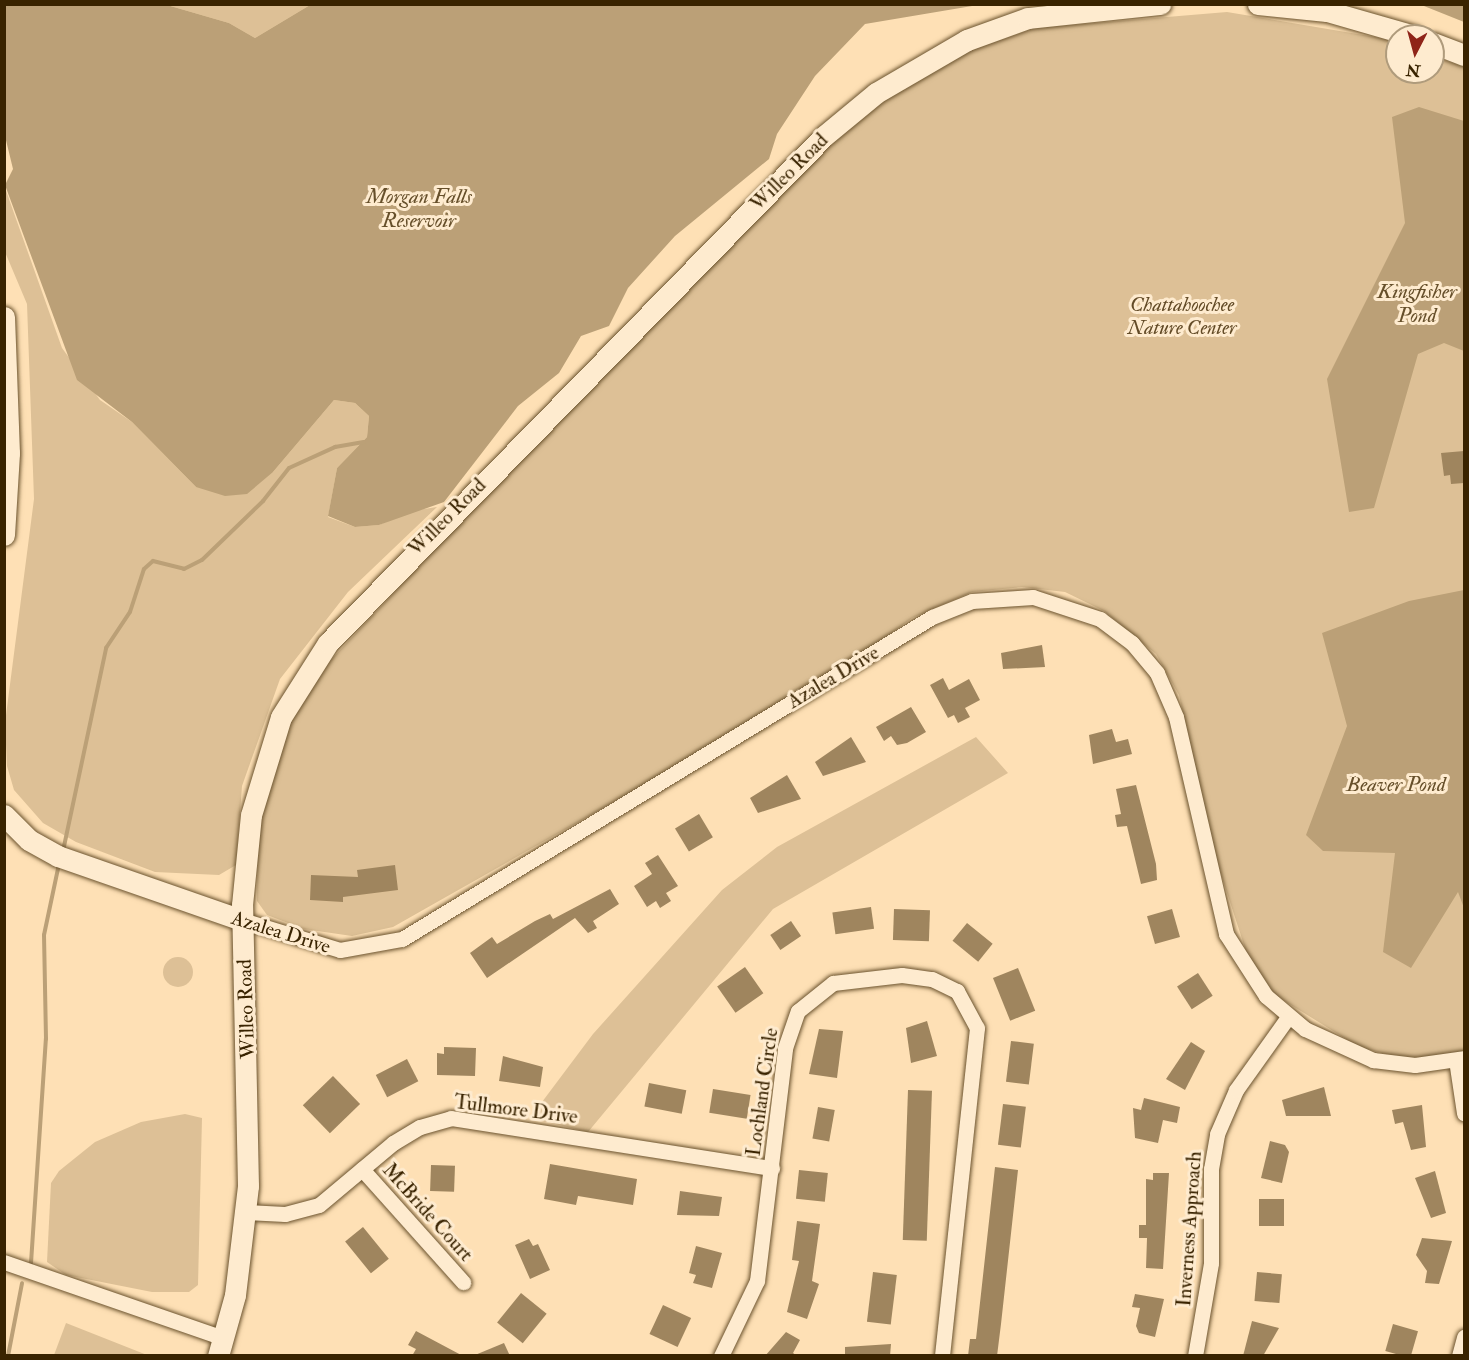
<!DOCTYPE html>
<html>
<head>
<meta charset="utf-8">
<style>
  body { margin:0 }
  #map { position:relative; width:1469px; height:1360px; overflow:hidden; background:#fee0b5; font-family:"IM FELL Double Pica",serif }
  div>[style] { position:absolute }
  [style*='--x'] { left:calc(var(--x)*1px); top:calc(var(--y)*1px); width:calc(var(--w)*1px); rotate:calc(var(--a)*1deg) }
  .green>* { inset:0; background:#ddc096 }
  .round { border-radius:50% }
  .water>* { inset:0; background:#bba077 }
  .stream>* { height:4px; margin:-2px; padding:0 2px; transform-origin:2px; border-radius:2px; background:#bba077 }
  .building>* { inset:0; background:#9f855e; transform-origin:0 0 }
  .roads { filter:drop-shadow(0 0 2px #6a522d) drop-shadow(0 0 2px #6a522d) }
  .street>* { height:15px; margin:-7.5px; padding:0 7.5px; transform-origin:7.5px; border-radius:7.5px; background:#feebcf }
  .secondary>* { height:21px; margin:-10.5px; padding:0 10.5px; transform-origin:10.5px; border-radius:10.5px; background:#feebcf }
  span { translate:-50% -50%; white-space:nowrap; text-align:center; line-height:1.15; -webkit-text-stroke:6px #feebcf; paint-order:stroke }
  .street-label { font-size:20px; color:#392300 }
  .park-label { font-size:20px; color:#624a26; font-style:italic }
  .water-label { font-size:21px; color:#664f2a; font-style:italic }
  .frame { position:absolute; inset:0; border:6px solid #392300; pointer-events:none }
  .north { position:absolute; left:1385px; top:24px; width:60px; height:60px; box-sizing:border-box; background:#feebcf; border:2px solid #af9b7c; border-radius:50%; rotate:186deg; font-size:16px; font-weight:700; line-height:24px; text-align:center; color:#392300 }
  .north::after { content:''; display:block; margin:auto; width:21px; height:27px; background:#8f2418; clip-path:polygon(50% 0,100% 100%,50% 72%,0 100%) }
</style>
</head>
<body>
<div id="map">
  <div class="green">
    <i style="clip-path:polygon(167px 5px,310px 5px,255px 38px,229px 23px)"></i>
    <i style="clip-path:polygon(1227px 12px,1387px 39px,1397px 43px,1397px 72px,1433px 72px,1433px 56px,1464px 67px,1464px 1053px,1416px 1062px,1359px 1047px,1275px 995px,1246px 951px,1216px 859px,1179px 695px,1156px 654px,1104px 611px,1065px 592px,1022px 587px,972px 592px,912px 618px,822px 684px,393px 927px,352px 936px,304px 929px,267px 915px,257px 901px,258px 819px,286px 731px,311px 681px,824px 136px,955px 56px,1035px 28px)"></i>
    <i style="clip-path:polygon(4px 185px,62px 348px,100px 400px,132px 422px,196px 487px,273px 472px,334px 400px,355px 403px,369px 416px,367px 437px,337px 468px,328px 517px,355px 527px,379px 525px,411px 511px,437px 507px,348px 592px,280px 679px,242px 786px,236px 865px,219px 875px,155px 872px,76px 842px,43px 823px,14px 790px,7px 766px,5px 723px,34px 499px,27px 304px,5px 252px)"></i>
    <i style="clip-path:polygon(976px 737px,1008px 773px,773px 909px,588px 1132px,530px 1118px,593px 1034px,722px 890px,777px 847px)"></i>
    <i class="round" style="left:163px;top:957px;width:30px;height:30px"></i>
    <i style="clip-path:polygon(185px 1114px,202px 1118px,198px 1285px,189px 1292px,152px 1292px,66px 1275px,47px 1262px,51px 1183px,59px 1171px,95px 1142px,141px 1122px)"></i>
    <i style="clip-path:polygon(66px 1323px,147px 1355px,54px 1355px)"></i>
  </div>
  <div class="water">
    <i style="clip-path:polygon(5px 4px,167px 5px,229px 23px,255px 38px,310px 5px,978px 5px,865px 24px,815px 76px,777px 134px,769px 159px,675px 236px,628px 288px,609px 326px,581px 336px,559px 373px,518px 406px,444px 502px,379px 525px,355px 527px,328px 516px,337px 468px,367px 437px,369px 416px,355px 403px,334px 400px,273px 472px,247px 494px,225px 496px,196px 487px,132px 422px,77px 380px,5px 185px,13px 169px,4px 132px)"></i>
    <i style="clip-path:polygon(1415px 5px,1464px 5px,1464px 22px,1424px 6px)"></i>
    <i style="clip-path:polygon(1419px 107px,1464px 121px,1464px 351px,1444px 343px,1418px 354px,1374px 508px,1349px 512px,1327px 379px,1405px 223px,1392px 117px)"></i>
    <i style="clip-path:polygon(1464px 590px,1464px 908px,1458px 892px,1411px 968px,1383px 952px,1395px 853px,1323px 851px,1306px 835px,1347px 726px,1322px 633px,1409px 601px)"></i>
  </div>
  <div class="stream">
    <i style="--x:63;--y:851;--w:208;--a:-78"></i>
    <i style="--x:106;--y:648;--w:43;--a:-56.3"></i>
    <i style="--x:130;--y:612;--w:45;--a:-72"></i>
    <i style="--x:144;--y:569;--w:12;--a:-42"></i>
    <i style="--x:153;--y:561;--w:32;--a:14"></i>
    <i style="--x:184;--y:569;--w:20;--a:-27"></i>
    <i style="--x:202;--y:560;--w:85;--a:-44"></i>
    <i style="--x:263;--y:501;--w:42;--a:-51.8"></i>
    <i style="--x:289;--y:468;--w:51;--a:-24.5"></i>
    <i style="--x:335;--y:447;--w:29;--a:-10"></i>
    <i style="--x:31;--y:1263;--w:225;--a:-86.2"></i>
    <i style="--x:46;--y:1039;--w:104;--a:-91.1"></i>
    <i style="--x:44;--y:935;--w:73;--a:-78.1"></i>
    <i style="--x:8;--y:1356;--w:74;--a:-79.1"></i>
  </div>
  <div class="building">
    <i style="clip-path:polygon(1464px 451px,1464px 483px,1451px 484px,1450px 475px,1444px 476px,1441px 453px)"></i>
    <i style="clip-path:polygon(1042px 645px,1045px 667px,1003px 669px,1001px 653px)"></i>
    <i style="clip-path:polygon(943px 678px,949px 690px,969px 679px,980px 700px,965px 708px,970px 717px,958px 723px,954px 715px,948px 718px,930px 685px)"></i>
    <i style="clip-path:polygon(911px 707px,926px 732px,907px 743px,897px 745px,891px 736px,884px 741px,876px 727px)"></i>
    <i style="clip-path:polygon(1112px 729px,1116px 742px,1128px 739px,1132px 754px,1093px 764px,1089px 735px)"></i>
    <i style="clip-path:polygon(851px 737px,866px 762px,823px 776px,815px 762px)"></i>
    <i style="clip-path:polygon(787px 775px,801px 799px,758px 813px,750px 798px)"></i>
    <i style="clip-path:polygon(1136px 785px,1156px 864px,1157px 880px,1141px 884px,1127px 826px,1117px 827px,1115px 815px,1121px 814px,1116px 789px)"></i>
    <i style="left:699px;top:814px;width:27px;height:28px;rotate:59deg"></i>
    <i style="clip-path:polygon(658px 855px,678px 886px,666px 893px,671px 901px,660px 908px,656px 901px,647px 907px,634px 886px,652px 874px,645px 863px)"></i>
    <i style="clip-path:polygon(395px 865px,398px 890px,343px 897px,343px 902px,310px 900px,311px 875px,358px 877px,357px 870px)"></i>
    <i style="clip-path:polygon(610px 889px,619px 904px,593px 921px,597px 928px,588px 933px,575px 918px,487px 978px,470px 953px,492px 937px,497px 944px,535px 921px,550px 914px,553px 919px)"></i>
    <i style="left:871px;top:907px;width:22px;height:39px;rotate:82deg"></i>
    <i style="left:894px;top:909px;width:36px;height:31px;rotate:2deg"></i>
    <i style="left:1172px;top:909px;width:29px;height:26px;rotate:74deg"></i>
    <i style="left:791px;top:921px;width:18px;height:25px;rotate:56deg"></i>
    <i style="left:967px;top:923px;width:33px;height:23px;rotate:39deg"></i>
    <i style="left:745px;top:967px;width:32px;height:34px;rotate:55deg"></i>
    <i style="left:1018px;top:968px;width:46px;height:27px;rotate:68deg"></i>
    <i style="left:1198px;top:973px;width:27px;height:25px;rotate:57deg"></i>
    <i style="clip-path:polygon(927px 1021px,937px 1056px,911px 1063px,906px 1028px)"></i>
    <i style="clip-path:polygon(819px 1029px,843px 1031px,837px 1078px,809px 1074px)"></i>
    <i style="left:1011px;top:1041px;width:23px;height:41px;rotate:7deg"></i>
    <i style="clip-path:polygon(1191px 1042px,1205px 1051px,1185px 1090px,1166px 1079px)"></i>
    <i style="clip-path:polygon(444px 1047px,476px 1048px,475px 1076px,437px 1075px,437px 1053px,444px 1054px)"></i>
    <i style="clip-path:polygon(503px 1056px,543px 1067px,540px 1087px,499px 1081px)"></i>
    <i style="left:407px;top:1059px;width:25px;height:35px;rotate:63deg"></i>
    <i style="left:333px;top:1076px;width:39px;height:42px;rotate:46deg"></i>
    <i style="left:649px;top:1083px;width:38px;height:24px;rotate:11deg"></i>
    <i style="clip-path:polygon(1324px 1087px,1331px 1116px,1286px 1116px,1282px 1100px)"></i>
    <i style="left:713px;top:1089px;width:38px;height:24px;rotate:9deg"></i>
    <i style="left:908px;top:1090px;width:24px;height:150px;rotate:2deg"></i>
    <i style="clip-path:polygon(1144px 1098px,1180px 1107px,1177px 1123px,1163px 1120px,1158px 1143px,1135px 1138px,1133px 1108px,1141px 1110px)"></i>
    <i style="left:1003px;top:1104px;width:23px;height:41px;rotate:7deg"></i>
    <i style="clip-path:polygon(1422px 1105px,1426px 1147px,1411px 1150px,1403px 1122px,1395px 1124px,1392px 1110px)"></i>
    <i style="left:818px;top:1107px;width:17px;height:32px;rotate:10deg"></i>
    <i style="clip-path:polygon(1270px 1141px,1285px 1145px,1289px 1152px,1282px 1183px,1261px 1178px)"></i>
    <i style="clip-path:polygon(550px 1164px,637px 1179px,633px 1205px,578px 1196px,576px 1205px,544px 1199px)"></i>
    <i style="left:431px;top:1165px;width:24px;height:26px;rotate:2deg"></i>
    <i style="clip-path:polygon(995px 1167px,1018px 1170px,1001px 1324px,997px 1356px,968px 1356px,970px 1339px,976px 1339px)"></i>
    <i style="left:799px;top:1170px;width:29px;height:29px;rotate:6deg"></i>
    <i style="clip-path:polygon(1435px 1171px,1446px 1213px,1431px 1218px,1415px 1178px)"></i>
    <i style="clip-path:polygon(1153px 1173px,1169px 1173px,1163px 1269px,1146px 1268px,1147px 1238px,1139px 1238px,1139px 1225px,1146px 1225px,1146px 1179px,1153px 1180px)"></i>
    <i style="clip-path:polygon(680px 1191px,722px 1197px,719px 1216px,677px 1215px)"></i>
    <i style="left:1259px;top:1199px;width:25px;height:27px"></i>
    <i style="clip-path:polygon(797px 1221px,820px 1224px,812px 1281px,819px 1284px,807px 1319px,787px 1312px,799px 1261px,792px 1260px)"></i>
    <i style="left:363px;top:1227px;width:41px;height:23px;rotate:51deg"></i>
    <i style="clip-path:polygon(1422px 1238px,1452px 1241px,1439px 1284px,1425px 1283px,1427px 1271px,1416px 1255px)"></i>
    <i style="clip-path:polygon(529px 1239px,533px 1246px,538px 1244px,550px 1270px,530px 1279px,515px 1245px)"></i>
    <i style="clip-path:polygon(696px 1246px,722px 1253px,712px 1288px,693px 1283px,696px 1275px,689px 1273px)"></i>
    <i style="left:873px;top:1272px;width:24px;height:50px;rotate:7deg"></i>
    <i style="left:1257px;top:1272px;width:25px;height:29px;rotate:5deg"></i>
    <i style="left:521px;top:1293px;width:33px;height:38px;rotate:39deg"></i>
    <i style="clip-path:polygon(1135px 1294px,1164px 1299px,1155px 1337px,1139px 1333px,1136px 1326px,1140px 1308px,1132px 1307px)"></i>
    <i style="left:663px;top:1305px;width:31px;height:32px;rotate:25deg"></i>
    <i style="clip-path:polygon(1252px 1321px,1279px 1328px,1263px 1356px,1243px 1356px)"></i>
    <i style="left:1393px;top:1324px;width:26px;height:28px;rotate:16deg"></i>
    <i style="clip-path:polygon(416px 1331px,463px 1356px,412px 1356px,416px 1349px,408px 1345px)"></i>
    <i style="clip-path:polygon(786px 1332px,800px 1340px,793px 1353px,797px 1356px,765px 1356px)"></i>
    <i style="clip-path:polygon(504px 1343px,510px 1356px,475px 1356px,475px 1355px)"></i>
    <i style="clip-path:polygon(891px 1344px,890px 1356px,845px 1356px,845px 1347px)"></i>
  </div>
  <div class="roads">
    <div class="street">
      <i style="--x:242;--y:920;--w:102;--a:17"></i>
      <i style="--x:340;--y:950;--w:63;--a:-10.1"></i>
      <i style="--x:402;--y:939;--w:620;--a:-31.28"></i>
      <i style="--x:932;--y:617;--w:43;--a:-21.8"></i>
      <i style="--x:972;--y:601;--w:61;--a:-3.8"></i>
      <i style="--x:1033;--y:597;--w:71;--a:18.2"></i>
      <i style="--x:1100;--y:619;--w:40;--a:37"></i>
      <i style="--x:1132;--y:643;--w:39;--a:50"></i>
      <i style="--x:1157;--y:673;--w:48;--a:66.6"></i>
      <i style="--x:1176;--y:717;--w:223;--a:77"></i>
      <i style="--x:1226;--y:934;--w:74;--a:57.2"></i>
      <i style="--x:1266;--y:996;--w:51;--a:40.2"></i>
      <i style="--x:1305;--y:1029;--w:75;--a:24.5"></i>
      <i style="--x:1373;--y:1060;--w:42;--a:6.8"></i>
      <i style="--x:1415;--y:1065;--w:49;--a:-8.1"></i>
      <i style="--x:1456;--y:1060;--w:54;--a:81.4"></i>
      <i style="--x:362;--y:1169;--w:152;--a:48.2"></i>
      <i style="--x:246;--y:1212;--w:39;--a:3"></i>
      <i style="--x:285;--y:1214;--w:35;--a:-15"></i>
      <i style="--x:319;--y:1205;--w:97;--a:-40"></i>
      <i style="--x:393;--y:1143;--w:31;--a:-31"></i>
      <i style="--x:420;--y:1127;--w:32;--a:-16"></i>
      <i style="--x:451;--y:1118;--w:325;--a:8.9"></i>
      <i style="--x:4;--y:1262;--w:233;--a:19.1"></i>
      <i style="--x:721;--y:1356;--w:83;--a:-64.4"></i>
      <i style="--x:757;--y:1281;--w:235;--a:-83.1"></i>
      <i style="--x:785;--y:1048;--w:39;--a:-71"></i>
      <i style="--x:798;--y:1011;--w:45;--a:-38.7"></i>
      <i style="--x:833;--y:983;--w:69;--a:-6.6"></i>
      <i style="--x:902;--y:975;--w:30;--a:8"></i>
      <i style="--x:932;--y:979;--w:28;--a:26"></i>
      <i style="--x:957;--y:991;--w:42;--a:61.6"></i>
      <i style="--x:977;--y:1028;--w:330;--a:96.1"></i>
      <i style="--x:1195;--y:1356;--w:94;--a:-80.2"></i>
      <i style="--x:1211;--y:1263;--w:94;--a:-90"></i>
      <i style="--x:1211;--y:1169;--w:36;--a:-80"></i>
      <i style="--x:1217;--y:1134;--w:48;--a:-66.6"></i>
      <i style="--x:1236;--y:1090;--w:90;--a:-54.5"></i>
      <i style="--x:1459;--y:1356;--w:20;--a:-75"></i>
    </div>
    <div class="secondary">
      <i style="--x:1258;--y:4;--w:69;--a:5.8"></i>
      <i style="--x:1327;--y:11;--w:91;--a:16"></i>
      <i style="--x:1433;--y:43;--w:33;--a:21"></i>
      <i style="--x:4;--y:317;--w:136;--a:87.9"></i>
      <i style="--x:9;--y:453;--w:82;--a:93.5"></i>
      <i style="--x:4;--y:815;--w:35;--a:45"></i>
      <i style="--x:29;--y:840;--w:33;--a:29"></i>
      <i style="--x:58;--y:856;--w:195;--a:19.2"></i>
      <i style="--x:218;--y:1356;--w:63;--a:-74.4"></i>
      <i style="--x:235;--y:1295;--w:110;--a:-83.2"></i>
      <i style="--x:248;--y:1186;--w:281;--a:-91.2"></i>
      <i style="--x:242;--y:905;--w:90;--a:-84.3"></i>
      <i style="--x:251;--y:815;--w:102;--a:-73"></i>
      <i style="--x:281;--y:717;--w:88;--a:-57.6"></i>
      <i style="--x:328;--y:643;--w:709;--a:-45.63"></i>
      <i style="--x:824;--y:136;--w:67;--a:-39.6"></i>
      <i style="--x:876;--y:93;--w:105;--a:-30.2"></i>
      <i style="--x:967;--y:40;--w:65;--a:-19.8"></i>
      <i style="--x:1028;--y:18;--w:133;--a:-6.1"></i>
    </div>
  </div>
  <div class="street-label">
    <span style="left:789px;top:172px;rotate:-45deg">Willeo Road</span>
    <span style="left:447px;top:517px;rotate:-45deg">Willeo Road</span>
    <span style="left:833px;top:677px;rotate:-31deg">Azalea Drive</span>
    <span style="left:281px;top:932px;rotate:17deg">Azalea Drive</span>
    <span style="left:246px;top:1009px;rotate:-92deg">Willeo Road</span>
    <span style="left:762px;top:1092px;rotate:-82deg">Lochland Circle</span>
    <span style="left:516px;top:1109px;rotate:7deg">Tullmore Drive</span>
    <span style="left:428px;top:1212px;rotate:48deg">McBride Court</span>
    <span style="left:1189px;top:1229px;rotate:-86deg">Inverness Approach</span>
  </div>
  <div class="park-label">
    <span style="left:1182px;top:316px">Chattahoochee<br>Nature Center</span>
  </div>
  <div class="water-label">
    <span style="left:419px;top:209px">Morgan Falls<br>Reservoir</span>
    <span style="left:1417px;top:304px">Kingfisher<br>Pond</span>
    <span style="left:1396px;top:785px">Beaver Pond</span>
  </div>
  <div class="frame"></div>
  <div class="north">N</div>
</div>
</body>
</html>
